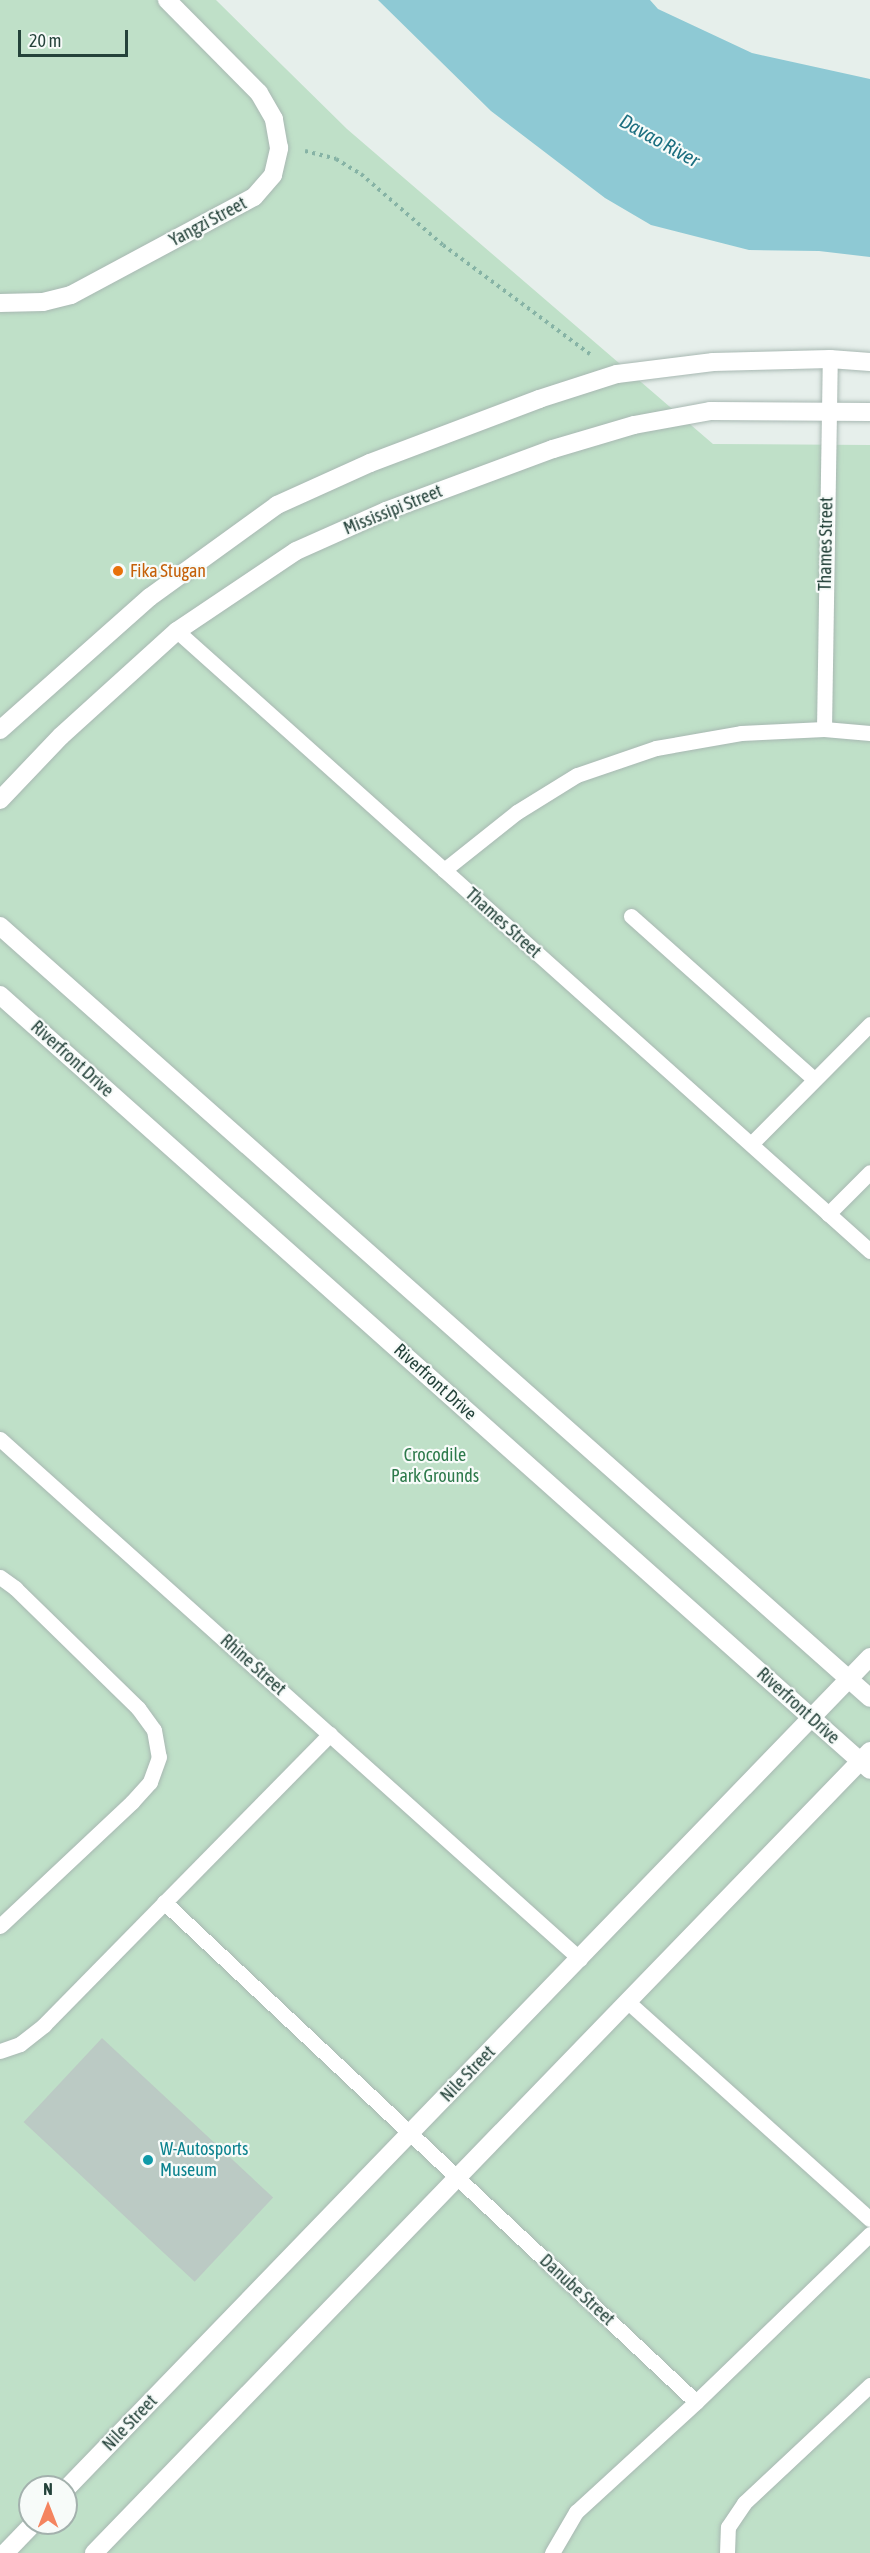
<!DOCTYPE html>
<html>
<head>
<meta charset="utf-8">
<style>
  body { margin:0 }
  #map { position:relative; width:870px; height:2553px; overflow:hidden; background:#e6efeb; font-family:"Asap Condensed",sans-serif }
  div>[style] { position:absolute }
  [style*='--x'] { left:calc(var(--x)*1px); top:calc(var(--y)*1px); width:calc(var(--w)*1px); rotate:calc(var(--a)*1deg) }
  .green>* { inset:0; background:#bfe0c8 }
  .water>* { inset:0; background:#8ec9d4 }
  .building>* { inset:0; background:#bbcac4; transform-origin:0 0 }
  .path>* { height:4px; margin-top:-2px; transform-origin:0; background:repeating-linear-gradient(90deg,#86b3a5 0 3px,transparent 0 7.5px) }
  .roads { filter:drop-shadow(0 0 2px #a8b8b2) drop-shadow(0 0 2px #a8b8b2) }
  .lane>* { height:15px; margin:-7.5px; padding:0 7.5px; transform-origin:7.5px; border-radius:7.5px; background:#fff }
  .street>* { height:18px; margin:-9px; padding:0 9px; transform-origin:9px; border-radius:9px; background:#fff }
  .dots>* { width:16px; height:16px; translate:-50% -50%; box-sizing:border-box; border:3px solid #f7fbf9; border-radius:50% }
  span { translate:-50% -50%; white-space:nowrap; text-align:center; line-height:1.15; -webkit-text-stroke:4.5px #f7fbf9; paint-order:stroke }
  .street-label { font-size:18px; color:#24423a }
  .food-label { font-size:18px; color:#c56008 }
  .left { translate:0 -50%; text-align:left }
  .park-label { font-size:18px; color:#2d7a4b }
  .culture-label { font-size:18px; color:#0d838f }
  .water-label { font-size:20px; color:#1c6f80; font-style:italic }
  .north { position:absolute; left:18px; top:2475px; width:60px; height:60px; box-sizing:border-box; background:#f7fbf9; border:2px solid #a3b1ad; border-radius:50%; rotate:0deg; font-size:16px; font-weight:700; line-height:24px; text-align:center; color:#24423a }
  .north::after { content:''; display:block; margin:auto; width:21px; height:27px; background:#f4845f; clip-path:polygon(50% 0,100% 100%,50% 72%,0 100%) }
  .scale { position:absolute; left:18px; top:30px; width:110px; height:27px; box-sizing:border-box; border:3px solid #24423a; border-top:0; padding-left:8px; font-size:18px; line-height:21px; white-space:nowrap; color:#24423a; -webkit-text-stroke:4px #f7fbf9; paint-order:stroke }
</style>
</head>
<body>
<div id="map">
  <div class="green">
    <i style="clip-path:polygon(evenodd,0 0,216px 0,347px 129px,713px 444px,870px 445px,870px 2553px,0 2553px,0 0,30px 2487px,66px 2487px,66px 2523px,30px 2523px,30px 2487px)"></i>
  </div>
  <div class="water">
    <i style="clip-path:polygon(378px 0,650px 0,658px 9px,752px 53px,870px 79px,870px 257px,819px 251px,749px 250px,651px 225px,605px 198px,491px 111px)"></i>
  </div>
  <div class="building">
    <i style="left:102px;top:2038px;width:234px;height:115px;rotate:43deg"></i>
  </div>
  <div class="path">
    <i style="--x:305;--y:151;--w:32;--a:14"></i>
    <i style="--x:336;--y:159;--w:29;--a:31"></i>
    <i style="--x:361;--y:174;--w:108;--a:40.9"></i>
    <i style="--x:443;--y:245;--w:183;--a:36.6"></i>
  </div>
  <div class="roads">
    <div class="lane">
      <i style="--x:177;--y:631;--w:930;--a:41.82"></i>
      <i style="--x:824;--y:729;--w:370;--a:-89.1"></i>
      <i style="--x:444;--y:870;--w:93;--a:-38.5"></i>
      <i style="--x:517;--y:812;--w:70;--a:-31.7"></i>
      <i style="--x:577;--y:775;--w:83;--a:-18.9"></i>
      <i style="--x:656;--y:748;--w:86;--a:-10"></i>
      <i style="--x:741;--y:733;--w:83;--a:-2.8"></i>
      <i style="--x:824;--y:729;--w:46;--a:5"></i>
      <i style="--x:631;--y:916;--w:245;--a:41.7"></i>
      <i style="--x:751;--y:1144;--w:169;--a:-45.2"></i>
      <i style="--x:828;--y:1214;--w:59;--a:-45"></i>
      <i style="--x:0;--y:1439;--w:779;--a:41.88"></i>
      <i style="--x:0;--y:1577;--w:19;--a:36"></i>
      <i style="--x:15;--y:1588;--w:172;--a:44.3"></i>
      <i style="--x:138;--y:1708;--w:27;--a:54"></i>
      <i style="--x:154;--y:1730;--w:27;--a:80"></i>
      <i style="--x:159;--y:1757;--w:27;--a:110"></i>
      <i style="--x:150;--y:1782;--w:27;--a:132"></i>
      <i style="--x:132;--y:1802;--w:181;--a:136.8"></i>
      <i style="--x:164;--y:1902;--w:730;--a:43.22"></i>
      <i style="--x:628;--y:2002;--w:325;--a:41.9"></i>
      <i style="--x:0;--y:2051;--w:21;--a:-19"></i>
      <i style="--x:20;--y:2044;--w:31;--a:-38"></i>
      <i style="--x:44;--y:2025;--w:408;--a:-45.5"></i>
      <i style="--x:552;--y:2553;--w:48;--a:-59.7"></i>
      <i style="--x:576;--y:2512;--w:163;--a:-42.5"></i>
      <i style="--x:696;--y:2402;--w:242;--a:-44"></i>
      <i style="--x:727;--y:2553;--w:26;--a:-88"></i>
      <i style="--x:728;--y:2527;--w:29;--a:-56"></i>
      <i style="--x:744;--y:2503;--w:173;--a:-43.1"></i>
    </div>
    <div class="street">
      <i style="--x:0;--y:303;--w:43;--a:-1.3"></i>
      <i style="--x:43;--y:302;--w:29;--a:-14"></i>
      <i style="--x:71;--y:295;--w:208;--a:-28.2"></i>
      <i style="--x:254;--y:197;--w:29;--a:-49"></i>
      <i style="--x:273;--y:175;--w:28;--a:-77"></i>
      <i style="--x:279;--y:148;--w:29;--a:-100"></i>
      <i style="--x:274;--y:119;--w:30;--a:-120"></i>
      <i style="--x:259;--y:93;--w:131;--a:-134.7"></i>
      <i style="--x:0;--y:730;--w:200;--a:-41.6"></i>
      <i style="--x:150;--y:597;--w:157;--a:-35.9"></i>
      <i style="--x:277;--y:505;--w:102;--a:-24.3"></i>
      <i style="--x:370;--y:463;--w:181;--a:-20.7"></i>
      <i style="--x:539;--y:399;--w:82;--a:-17.8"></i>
      <i style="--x:617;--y:374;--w:97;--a:-7.1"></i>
      <i style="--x:713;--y:362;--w:117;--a:-1.5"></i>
      <i style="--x:830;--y:359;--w:40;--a:4.3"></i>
      <i style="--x:0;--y:800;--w:88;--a:-46.4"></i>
      <i style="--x:61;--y:736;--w:156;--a:-42.2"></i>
      <i style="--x:177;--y:631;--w:143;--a:-33.9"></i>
      <i style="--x:296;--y:551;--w:98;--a:-24"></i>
      <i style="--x:386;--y:511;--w:178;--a:-20.4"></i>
      <i style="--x:553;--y:449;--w:84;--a:-16.5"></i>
      <i style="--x:634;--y:425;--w:77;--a:-10.4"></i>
      <i style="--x:710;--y:411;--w:160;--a:0.4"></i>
      <i style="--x:0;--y:926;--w:1163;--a:41.58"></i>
      <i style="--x:0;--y:995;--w:1165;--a:41.69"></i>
      <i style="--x:66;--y:2489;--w:1157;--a:-45.98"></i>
      <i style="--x:5;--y:2553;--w:42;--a:-46"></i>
      <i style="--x:94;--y:2553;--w:1116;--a:-45.94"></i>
    </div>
  </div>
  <div class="dots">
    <i style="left:118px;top:571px;background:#e8710a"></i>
    <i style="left:148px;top:2160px;background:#0f9aa8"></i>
  </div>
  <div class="street-label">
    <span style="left:208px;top:222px;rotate:-28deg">Yangzi Street</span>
    <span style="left:393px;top:510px;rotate:-22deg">Mississipi Street</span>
    <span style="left:826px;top:544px;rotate:-89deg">Thames Street</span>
    <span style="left:503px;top:923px;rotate:42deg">Thames Street</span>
    <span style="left:72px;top:1059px;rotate:42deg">Riverfront Drive</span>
    <span style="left:435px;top:1382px;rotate:42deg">Riverfront Drive</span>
    <span style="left:253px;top:1665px;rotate:42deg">Rhine Street</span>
    <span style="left:798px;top:1706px;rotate:42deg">Riverfront Drive</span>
    <span style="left:468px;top:2074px;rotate:-46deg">Nile Street</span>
    <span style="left:577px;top:2290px;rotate:43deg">Danube Street</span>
    <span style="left:130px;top:2423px;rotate:-46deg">Nile Street</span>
  </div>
  <div class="food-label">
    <span class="left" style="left:130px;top:571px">Fika Stugan</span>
  </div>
  <div class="park-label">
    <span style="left:435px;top:1466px">Crocodile<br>Park Grounds</span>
  </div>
  <div class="culture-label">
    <span class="left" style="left:160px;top:2160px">W-Autosports<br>Museum</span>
  </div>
  <div class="water-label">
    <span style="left:660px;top:140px;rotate:29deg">Davao River</span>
  </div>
  <div class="north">N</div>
  <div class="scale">20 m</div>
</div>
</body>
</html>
